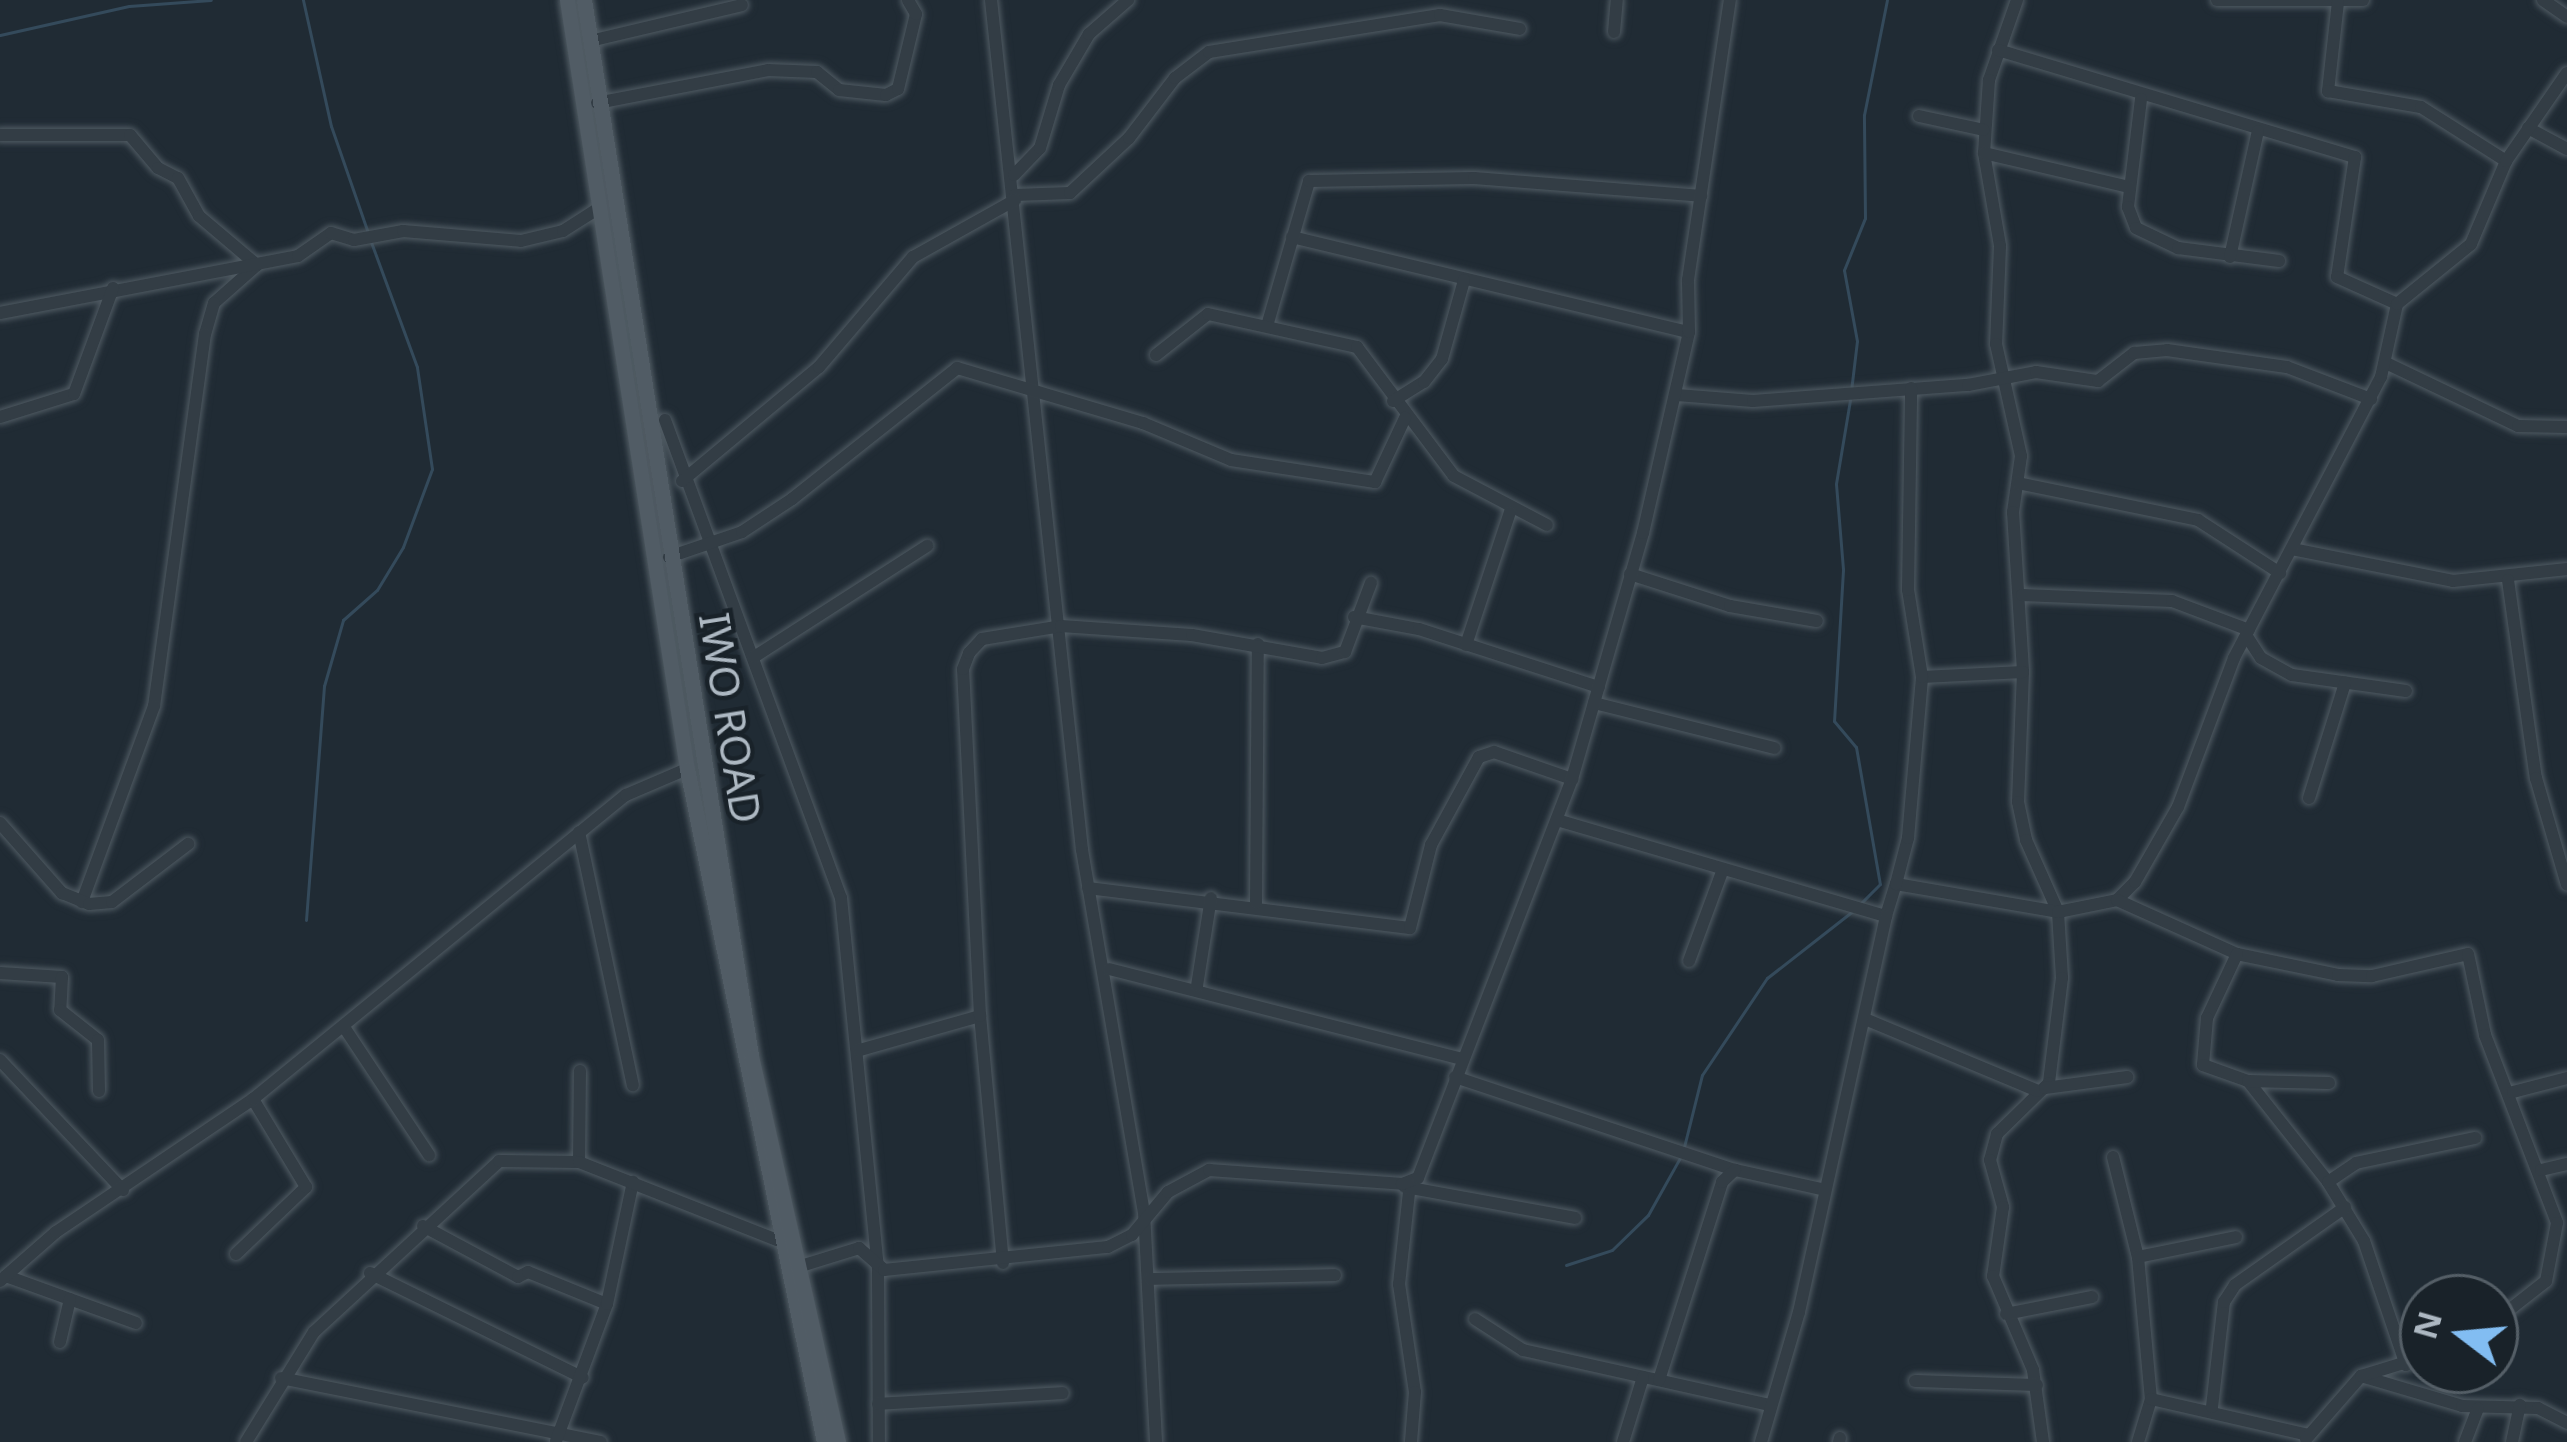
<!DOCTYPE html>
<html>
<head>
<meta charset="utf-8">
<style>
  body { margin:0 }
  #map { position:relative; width:2567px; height:1442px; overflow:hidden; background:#202b34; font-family:"Noto Sans",sans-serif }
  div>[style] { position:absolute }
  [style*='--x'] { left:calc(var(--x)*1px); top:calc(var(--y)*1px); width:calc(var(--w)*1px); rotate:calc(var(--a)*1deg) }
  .stream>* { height:3px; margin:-1.5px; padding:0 1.5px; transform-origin:1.5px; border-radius:1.5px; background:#344a5b }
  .roads { filter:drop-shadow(0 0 3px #505b63) drop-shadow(0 0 3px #505b63) }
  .minor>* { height:12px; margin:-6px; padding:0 6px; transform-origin:6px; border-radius:6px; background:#333d45 }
  .major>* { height:15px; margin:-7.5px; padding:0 7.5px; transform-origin:7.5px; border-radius:7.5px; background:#515c65 }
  span { translate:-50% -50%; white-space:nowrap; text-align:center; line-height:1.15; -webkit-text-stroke:9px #192229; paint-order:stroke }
  .street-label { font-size:42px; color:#adb8c2 }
  .north { position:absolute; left:2399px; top:1274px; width:120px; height:120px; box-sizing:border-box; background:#192229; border:3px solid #545e66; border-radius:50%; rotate:286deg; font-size:33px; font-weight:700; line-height:48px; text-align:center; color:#adb8c2 }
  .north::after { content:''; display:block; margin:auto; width:42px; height:54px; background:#82bdf2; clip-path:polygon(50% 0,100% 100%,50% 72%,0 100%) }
</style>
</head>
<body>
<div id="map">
  <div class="stream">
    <i style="--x:303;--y:0;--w:129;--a:77.5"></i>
    <i style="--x:331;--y:126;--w:113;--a:70.9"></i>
    <i style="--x:0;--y:35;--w:132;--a:-12.7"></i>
    <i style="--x:129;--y:6;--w:82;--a:-4.2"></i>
    <i style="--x:1851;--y:391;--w:50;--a:-83.2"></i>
    <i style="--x:1857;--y:341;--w:72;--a:-100.4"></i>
    <i style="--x:1844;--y:270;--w:56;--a:-68"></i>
    <i style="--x:1865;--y:218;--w:103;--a:-90.6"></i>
    <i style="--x:1864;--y:115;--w:117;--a:-78.7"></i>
    <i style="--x:1850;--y:400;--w:85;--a:99.5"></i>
    <i style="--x:1836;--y:484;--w:86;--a:85.3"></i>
    <i style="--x:1843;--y:570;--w:151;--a:93.4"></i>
    <i style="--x:1834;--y:721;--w:34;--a:50"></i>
    <i style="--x:1856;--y:747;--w:139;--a:80.1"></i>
    <i style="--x:1880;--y:884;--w:27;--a:135"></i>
    <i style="--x:306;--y:920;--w:235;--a:-85.6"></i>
    <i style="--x:324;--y:686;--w:69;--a:-73.9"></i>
    <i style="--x:343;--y:620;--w:45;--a:-41.4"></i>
    <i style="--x:377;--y:590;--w:50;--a:-58.8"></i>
    <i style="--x:403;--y:547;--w:83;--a:-69.6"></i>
    <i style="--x:432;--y:469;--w:103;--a:-98.4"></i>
    <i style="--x:417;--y:367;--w:133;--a:-110.2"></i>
    <i style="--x:1684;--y:1147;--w:74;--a:-76"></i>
    <i style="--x:1702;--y:1075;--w:117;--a:-56.2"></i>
    <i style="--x:1767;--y:978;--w:110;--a:-38"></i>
    <i style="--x:1566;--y:1265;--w:48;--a:-18.1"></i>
    <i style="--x:1612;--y:1250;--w:50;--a:-44.2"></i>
    <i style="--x:1648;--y:1215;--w:68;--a:-60.8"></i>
  </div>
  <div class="roads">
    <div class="minor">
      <i style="--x:991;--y:0;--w:855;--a:83.89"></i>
      <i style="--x:1082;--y:850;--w:367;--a:80.3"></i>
      <i style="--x:1144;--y:1212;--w:230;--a:87"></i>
      <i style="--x:2017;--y:0;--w:85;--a:109.3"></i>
      <i style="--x:1989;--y:80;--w:73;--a:93.9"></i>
      <i style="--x:1984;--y:153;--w:94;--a:80.2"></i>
      <i style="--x:2000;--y:246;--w:98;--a:92.3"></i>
      <i style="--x:1996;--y:344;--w:115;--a:77.4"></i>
      <i style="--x:2021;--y:456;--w:57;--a:98.1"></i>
      <i style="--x:2013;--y:512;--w:160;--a:86.4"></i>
      <i style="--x:2023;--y:672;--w:130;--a:92.2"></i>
      <i style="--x:2018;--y:802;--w:39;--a:78"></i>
      <i style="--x:2026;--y:840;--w:79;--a:66"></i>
      <i style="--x:2058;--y:912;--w:66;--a:86.5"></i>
      <i style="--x:2062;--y:978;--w:106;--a:97.1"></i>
      <i style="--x:2049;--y:1083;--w:73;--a:135.6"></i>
      <i style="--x:1997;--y:1134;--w:27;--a:105"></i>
      <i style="--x:1990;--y:1160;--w:49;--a:74.5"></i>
      <i style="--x:2003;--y:1207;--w:70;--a:98.2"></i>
      <i style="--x:1993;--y:1276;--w:102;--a:66.9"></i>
      <i style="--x:2033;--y:1370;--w:73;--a:82.1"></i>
      <i style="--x:2217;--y:0;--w:146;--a:0"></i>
      <i style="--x:2543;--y:0;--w:29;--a:35"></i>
      <i style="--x:2338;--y:2;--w:90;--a:96.4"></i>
      <i style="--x:2328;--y:91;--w:94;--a:9.8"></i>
      <i style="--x:2421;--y:107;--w:101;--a:32.4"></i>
      <i style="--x:1614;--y:32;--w:32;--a:-85"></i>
      <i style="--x:590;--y:41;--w:156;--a:-13.3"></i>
      <i style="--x:1998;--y:50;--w:373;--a:16.7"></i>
      <i style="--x:2355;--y:157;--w:121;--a:98.5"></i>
      <i style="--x:2337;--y:277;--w:66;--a:24.2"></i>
      <i style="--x:2141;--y:99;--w:109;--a:96.9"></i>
      <i style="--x:2128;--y:207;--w:22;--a:69"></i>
      <i style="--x:2136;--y:228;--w:47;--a:25.5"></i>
      <i style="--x:2178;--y:248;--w:102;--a:7.3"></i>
      <i style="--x:597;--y:103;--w:174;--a:-10.9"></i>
      <i style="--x:768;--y:70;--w:49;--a:2.3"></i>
      <i style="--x:817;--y:72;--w:28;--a:39"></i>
      <i style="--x:839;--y:90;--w:47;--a:6.1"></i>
      <i style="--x:886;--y:95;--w:13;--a:-27"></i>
      <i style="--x:898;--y:89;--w:77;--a:-76.5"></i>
      <i style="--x:916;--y:14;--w:16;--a:-120"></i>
      <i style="--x:1919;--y:116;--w:66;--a:12.2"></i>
      <i style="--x:2528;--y:128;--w:44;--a:28.3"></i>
      <i style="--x:0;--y:135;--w:130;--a:0"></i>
      <i style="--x:130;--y:135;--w:43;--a:49.7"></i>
      <i style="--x:158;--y:168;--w:22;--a:27"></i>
      <i style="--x:178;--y:178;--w:43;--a:61.1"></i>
      <i style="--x:199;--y:216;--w:76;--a:40.2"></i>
      <i style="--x:257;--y:265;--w:57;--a:138.5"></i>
      <i style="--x:214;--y:303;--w:32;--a:106"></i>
      <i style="--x:205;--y:334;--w:375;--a:97.8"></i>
      <i style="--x:154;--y:706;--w:209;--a:110.2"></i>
      <i style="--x:1984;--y:153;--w:149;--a:13.2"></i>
      <i style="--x:1014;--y:175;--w:37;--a:-46"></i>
      <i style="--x:1040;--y:148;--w:66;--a:-73.2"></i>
      <i style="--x:1059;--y:85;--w:59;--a:-59.5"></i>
      <i style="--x:1089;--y:34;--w:52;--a:-41.1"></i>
      <i style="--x:1015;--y:195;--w:55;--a:-2.1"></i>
      <i style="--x:1070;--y:193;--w:81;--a:-43"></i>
      <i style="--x:1129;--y:138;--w:76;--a:-52.5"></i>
      <i style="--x:1175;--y:78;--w:43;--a:-37.4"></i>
      <i style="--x:1209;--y:52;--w:234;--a:-9.1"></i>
      <i style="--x:1440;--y:15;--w:81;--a:9.9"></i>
      <i style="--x:1292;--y:237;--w:408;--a:13.5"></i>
      <i style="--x:2230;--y:257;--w:129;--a:-77.5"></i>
      <i style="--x:0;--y:313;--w:303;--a:-10.8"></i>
      <i style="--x:298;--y:256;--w:40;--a:-34.9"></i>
      <i style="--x:331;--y:233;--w:24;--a:17"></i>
      <i style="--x:354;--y:240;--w:50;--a:-10.4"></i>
      <i style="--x:403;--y:231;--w:118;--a:4.8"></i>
      <i style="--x:521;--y:241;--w:43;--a:-13.4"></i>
      <i style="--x:563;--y:231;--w:43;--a:-32.6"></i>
      <i style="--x:1267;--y:326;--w:151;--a:-73.8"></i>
      <i style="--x:1309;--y:181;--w:165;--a:-1"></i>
      <i style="--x:1474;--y:178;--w:228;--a:4.5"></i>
      <i style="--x:1156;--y:355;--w:66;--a:-38.3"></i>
      <i style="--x:1208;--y:314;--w:153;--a:12.5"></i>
      <i style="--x:1357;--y:347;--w:161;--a:53.1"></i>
      <i style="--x:1454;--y:476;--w:105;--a:27.8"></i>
      <i style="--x:2386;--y:363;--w:146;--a:25.5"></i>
      <i style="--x:2518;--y:426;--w:49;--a:1.2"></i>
      <i style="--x:1677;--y:395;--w:76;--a:4.5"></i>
      <i style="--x:1753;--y:401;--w:216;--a:-4.3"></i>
      <i style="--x:1968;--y:385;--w:69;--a:-10.8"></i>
      <i style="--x:2036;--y:372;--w:63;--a:8.3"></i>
      <i style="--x:2098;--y:381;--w:46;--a:-37.9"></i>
      <i style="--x:2134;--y:353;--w:33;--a:-5"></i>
      <i style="--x:2167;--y:350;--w:121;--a:8.1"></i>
      <i style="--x:2287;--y:367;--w:90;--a:20.9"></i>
      <i style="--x:1393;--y:401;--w:36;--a:-32"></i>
      <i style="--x:1424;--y:382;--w:29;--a:-52"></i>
      <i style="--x:1442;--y:359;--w:82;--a:-74.4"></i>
      <i style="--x:0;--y:417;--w:77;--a:-17.3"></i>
      <i style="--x:74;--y:394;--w:113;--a:-69.8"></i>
      <i style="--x:665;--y:420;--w:509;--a:69.79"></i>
      <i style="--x:841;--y:898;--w:374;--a:84.3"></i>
      <i style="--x:878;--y:1270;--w:172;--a:89.7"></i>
      <i style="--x:682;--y:481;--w:178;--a:-39.8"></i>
      <i style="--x:819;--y:367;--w:145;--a:-49.5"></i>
      <i style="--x:913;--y:257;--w:117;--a:-29.2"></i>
      <i style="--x:2018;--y:483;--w:184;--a:11.6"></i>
      <i style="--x:2198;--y:520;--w:98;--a:32.9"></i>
      <i style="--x:2292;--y:549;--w:164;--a:11.2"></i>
      <i style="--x:2453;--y:581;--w:115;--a:-6"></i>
      <i style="--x:669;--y:557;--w:77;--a:-18.9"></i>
      <i style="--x:742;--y:532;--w:60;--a:-33.4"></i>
      <i style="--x:792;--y:499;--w:211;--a:-38.4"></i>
      <i style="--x:957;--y:368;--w:194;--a:16.5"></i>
      <i style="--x:1143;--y:423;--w:95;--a:22.8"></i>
      <i style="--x:1231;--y:460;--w:146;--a:8.7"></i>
      <i style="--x:1375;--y:482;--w:71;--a:-64.9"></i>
      <i style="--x:1630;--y:574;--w:105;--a:17.7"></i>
      <i style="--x:1730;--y:606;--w:88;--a:9.8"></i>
      <i style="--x:2508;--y:580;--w:200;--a:82"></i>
      <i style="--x:2536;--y:778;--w:111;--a:73.8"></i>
      <i style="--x:2022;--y:595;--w:150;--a:2.3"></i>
      <i style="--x:2172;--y:601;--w:82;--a:20.6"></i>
      <i style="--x:1354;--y:617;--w:66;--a:10.5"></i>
      <i style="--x:1419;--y:629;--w:189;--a:17.9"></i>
      <i style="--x:2246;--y:635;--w:27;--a:57"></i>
      <i style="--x:2261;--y:658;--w:35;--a:29"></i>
      <i style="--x:2292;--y:675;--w:115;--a:8"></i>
      <i style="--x:1466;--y:645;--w:140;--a:-71.7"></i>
      <i style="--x:754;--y:657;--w:206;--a:-32.7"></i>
      <i style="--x:1922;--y:677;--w:101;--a:-2.8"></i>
      <i style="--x:1594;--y:703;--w:186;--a:14"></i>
      <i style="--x:2309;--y:798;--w:121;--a:-72.6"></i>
      <i style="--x:1557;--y:820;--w:343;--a:16.3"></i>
      <i style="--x:1886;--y:916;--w:34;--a:-73"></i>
      <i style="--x:1896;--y:884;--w:164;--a:9.8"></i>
      <i style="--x:2058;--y:912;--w:60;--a:-11.5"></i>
      <i style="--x:2117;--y:900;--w:25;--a:-45"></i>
      <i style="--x:2135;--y:882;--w:86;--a:-60.2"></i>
      <i style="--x:2178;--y:807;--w:159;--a:-69.4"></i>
      <i style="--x:2234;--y:658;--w:317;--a:-62.4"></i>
      <i style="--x:2381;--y:377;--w:75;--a:-77.6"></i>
      <i style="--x:2397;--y:304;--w:95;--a:-39"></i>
      <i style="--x:2471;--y:244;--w:90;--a:-67.1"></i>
      <i style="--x:2506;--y:161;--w:107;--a:-55.3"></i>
      <i style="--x:0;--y:823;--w:94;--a:48.5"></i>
      <i style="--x:62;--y:893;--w:29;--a:22"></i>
      <i style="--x:89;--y:904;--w:23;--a:-5"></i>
      <i style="--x:112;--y:902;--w:96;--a:-37.3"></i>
      <i style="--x:579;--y:832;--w:259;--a:78"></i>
      <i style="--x:1896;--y:884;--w:48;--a:-75.4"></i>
      <i style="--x:1908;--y:838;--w:162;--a:-85"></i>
      <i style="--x:1922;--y:677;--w:88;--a:-99.1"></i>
      <i style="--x:1908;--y:590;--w:202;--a:-89.1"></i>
      <i style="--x:1088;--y:888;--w:324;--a:7.1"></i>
      <i style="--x:1410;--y:928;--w:86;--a:-75.8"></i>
      <i style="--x:1431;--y:845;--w:100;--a:-61.4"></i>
      <i style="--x:1479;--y:757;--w:16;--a:-18"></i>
      <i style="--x:1494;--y:752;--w:83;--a:19.1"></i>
      <i style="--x:2117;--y:900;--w:132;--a:24.2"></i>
      <i style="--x:2237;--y:954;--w:103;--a:11.7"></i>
      <i style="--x:2338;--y:975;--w:34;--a:2"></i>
      <i style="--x:2372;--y:976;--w:98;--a:-12.9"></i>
      <i style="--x:2468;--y:954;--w:83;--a:78.1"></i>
      <i style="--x:2485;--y:1035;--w:201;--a:69"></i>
      <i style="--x:2557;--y:1223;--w:59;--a:100.7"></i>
      <i style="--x:2546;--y:1281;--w:65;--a:141.9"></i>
      <i style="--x:1256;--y:903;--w:259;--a:-89.6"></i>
      <i style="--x:2237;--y:954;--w:71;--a:115.1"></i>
      <i style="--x:2207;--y:1018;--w:47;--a:94.9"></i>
      <i style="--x:2203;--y:1065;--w:48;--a:19.6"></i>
      <i style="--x:2248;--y:1081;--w:129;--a:51.6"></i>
      <i style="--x:2328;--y:1182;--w:69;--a:58.6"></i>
      <i style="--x:2364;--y:1241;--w:131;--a:71.3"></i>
      <i style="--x:1689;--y:961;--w:98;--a:-69.7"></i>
      <i style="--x:1109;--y:969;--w:364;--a:14.3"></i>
      <i style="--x:0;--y:973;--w:62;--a:3.7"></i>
      <i style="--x:62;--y:977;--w:33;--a:93"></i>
      <i style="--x:60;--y:1010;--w:48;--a:38.3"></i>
      <i style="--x:98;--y:1040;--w:51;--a:88.9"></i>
      <i style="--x:1197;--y:986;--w:89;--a:-81"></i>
      <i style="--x:1865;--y:1019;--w:187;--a:22.6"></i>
      <i style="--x:344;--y:1027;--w:154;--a:56.4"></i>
      <i style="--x:860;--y:1050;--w:125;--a:-15.8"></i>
      <i style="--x:0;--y:1060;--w:179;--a:46.6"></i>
      <i style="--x:1455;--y:1077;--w:295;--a:18.4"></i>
      <i style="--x:1735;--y:1170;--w:92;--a:12.5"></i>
      <i style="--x:2248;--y:1081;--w:81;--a:1.4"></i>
      <i style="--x:2045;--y:1088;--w:83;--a:-7.6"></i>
      <i style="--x:2513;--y:1092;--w:56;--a:-14.5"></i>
      <i style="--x:2113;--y:1157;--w:103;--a:76"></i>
      <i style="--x:2138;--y:1257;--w:143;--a:84.8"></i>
      <i style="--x:2151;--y:1399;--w:45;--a:106.8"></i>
      <i style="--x:579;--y:1162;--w:91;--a:-89.4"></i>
      <i style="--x:2541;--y:1170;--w:27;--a:-13"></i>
      <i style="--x:2328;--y:1182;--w:34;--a:-34"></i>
      <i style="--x:2356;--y:1163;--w:122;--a:-11.9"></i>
      <i style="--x:1410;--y:1183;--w:102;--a:96.2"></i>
      <i style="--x:1399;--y:1284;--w:109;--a:81.6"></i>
      <i style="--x:1415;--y:1392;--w:50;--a:94.6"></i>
      <i style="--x:1405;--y:1187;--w:173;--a:10.3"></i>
      <i style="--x:423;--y:1226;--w:108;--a:28.2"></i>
      <i style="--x:518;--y:1277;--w:11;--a:-27"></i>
      <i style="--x:528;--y:1272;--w:85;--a:22.1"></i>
      <i style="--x:236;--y:1254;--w:97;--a:-43.7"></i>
      <i style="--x:306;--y:1187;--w:103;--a:-121.1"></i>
      <i style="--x:2138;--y:1257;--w:100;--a:-11.5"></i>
      <i style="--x:1003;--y:1263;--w:248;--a:-95.3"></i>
      <i style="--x:980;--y:1016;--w:347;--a:-92.8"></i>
      <i style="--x:963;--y:669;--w:17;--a:-69"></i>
      <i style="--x:969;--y:653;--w:19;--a:-47"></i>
      <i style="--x:982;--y:639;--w:80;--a:-9.3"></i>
      <i style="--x:1061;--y:626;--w:131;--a:3.9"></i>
      <i style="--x:1192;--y:635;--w:132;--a:10"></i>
      <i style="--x:1322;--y:658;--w:24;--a:-15"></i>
      <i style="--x:1345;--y:652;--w:74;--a:-69.4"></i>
      <i style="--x:801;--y:1266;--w:61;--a:-17.2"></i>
      <i style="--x:859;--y:1248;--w:33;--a:41"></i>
      <i style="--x:884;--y:1270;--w:225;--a:-5.9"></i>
      <i style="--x:1108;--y:1247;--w:27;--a:-27"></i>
      <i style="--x:1132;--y:1235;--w:56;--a:-50.1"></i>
      <i style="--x:1168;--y:1192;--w:47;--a:-28.2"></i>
      <i style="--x:1209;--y:1170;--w:194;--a:4.1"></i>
      <i style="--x:1402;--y:1184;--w:17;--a:-21"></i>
      <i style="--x:1418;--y:1178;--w:428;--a:-68.9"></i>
      <i style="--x:1572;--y:779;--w:256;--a:-73.9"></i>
      <i style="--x:1643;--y:533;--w:206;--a:-77.1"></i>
      <i style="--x:1689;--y:332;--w:52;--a:-91.1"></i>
      <i style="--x:1688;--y:280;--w:283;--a:-81.5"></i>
      <i style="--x:370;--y:1273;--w:237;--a:26.2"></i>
      <i style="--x:6;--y:1276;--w:138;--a:19.9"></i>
      <i style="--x:1150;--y:1279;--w:185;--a:-1.2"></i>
      <i style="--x:0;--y:1281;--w:74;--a:-41.2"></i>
      <i style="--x:56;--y:1232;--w:238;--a:-34"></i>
      <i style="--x:253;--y:1099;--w:481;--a:-39.2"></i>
      <i style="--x:626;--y:795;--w:66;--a:-23.1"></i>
      <i style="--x:2006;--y:1314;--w:88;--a:-11.2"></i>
      <i style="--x:1475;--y:1319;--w:57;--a:32.9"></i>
      <i style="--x:1523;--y:1350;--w:252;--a:12.6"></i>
      <i style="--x:60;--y:1342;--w:44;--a:-76.9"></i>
      <i style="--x:2361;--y:1376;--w:105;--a:16.5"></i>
      <i style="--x:2462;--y:1406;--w:76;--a:1.5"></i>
      <i style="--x:2538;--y:1408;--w:33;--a:27"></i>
      <i style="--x:281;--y:1378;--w:326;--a:11.3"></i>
      <i style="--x:1659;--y:1380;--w:208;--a:-72.3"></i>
      <i style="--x:1722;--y:1182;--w:18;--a:-43"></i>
      <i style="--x:1915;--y:1381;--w:122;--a:1.9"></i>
      <i style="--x:2151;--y:1399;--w:161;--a:12.9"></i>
      <i style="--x:878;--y:1404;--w:185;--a:-3.4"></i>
      <i style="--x:2212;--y:1407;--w:106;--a:-83.5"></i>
      <i style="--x:2224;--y:1302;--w:20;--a:-57"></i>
      <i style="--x:2235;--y:1285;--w:135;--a:-35.3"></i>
      <i style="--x:2306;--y:1439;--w:84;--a:-48.9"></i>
      <i style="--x:2361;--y:1376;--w:65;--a:-17"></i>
      <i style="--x:556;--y:1441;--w:146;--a:-69.6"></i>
      <i style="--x:607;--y:1304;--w:125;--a:-78"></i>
      <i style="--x:246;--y:1442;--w:129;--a:-58.3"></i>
      <i style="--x:314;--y:1332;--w:252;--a:-42.7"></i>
      <i style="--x:499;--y:1161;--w:80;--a:0.7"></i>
      <i style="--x:579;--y:1162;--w:213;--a:21.5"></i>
      <i style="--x:1623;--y:1442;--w:68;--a:-72.9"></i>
      <i style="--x:1761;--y:1442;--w:135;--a:-73.7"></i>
      <i style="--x:1799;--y:1312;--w:405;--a:-77.6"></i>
      <i style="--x:1839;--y:1442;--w:4;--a:-76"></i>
      <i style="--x:2465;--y:1442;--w:36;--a:-69"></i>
      <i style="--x:2512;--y:1442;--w:38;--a:-78"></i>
    </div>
    <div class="major">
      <i style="--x:567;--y:0;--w:778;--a:81.13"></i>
      <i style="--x:687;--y:769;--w:687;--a:78.49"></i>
      <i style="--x:584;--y:0;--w:1069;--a:81.01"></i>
      <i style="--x:751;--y:1056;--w:396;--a:77.3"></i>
    </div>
  </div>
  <div class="street-label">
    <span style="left:731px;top:718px;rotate:81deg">IWO ROAD</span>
  </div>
  <div class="north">N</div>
</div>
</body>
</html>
